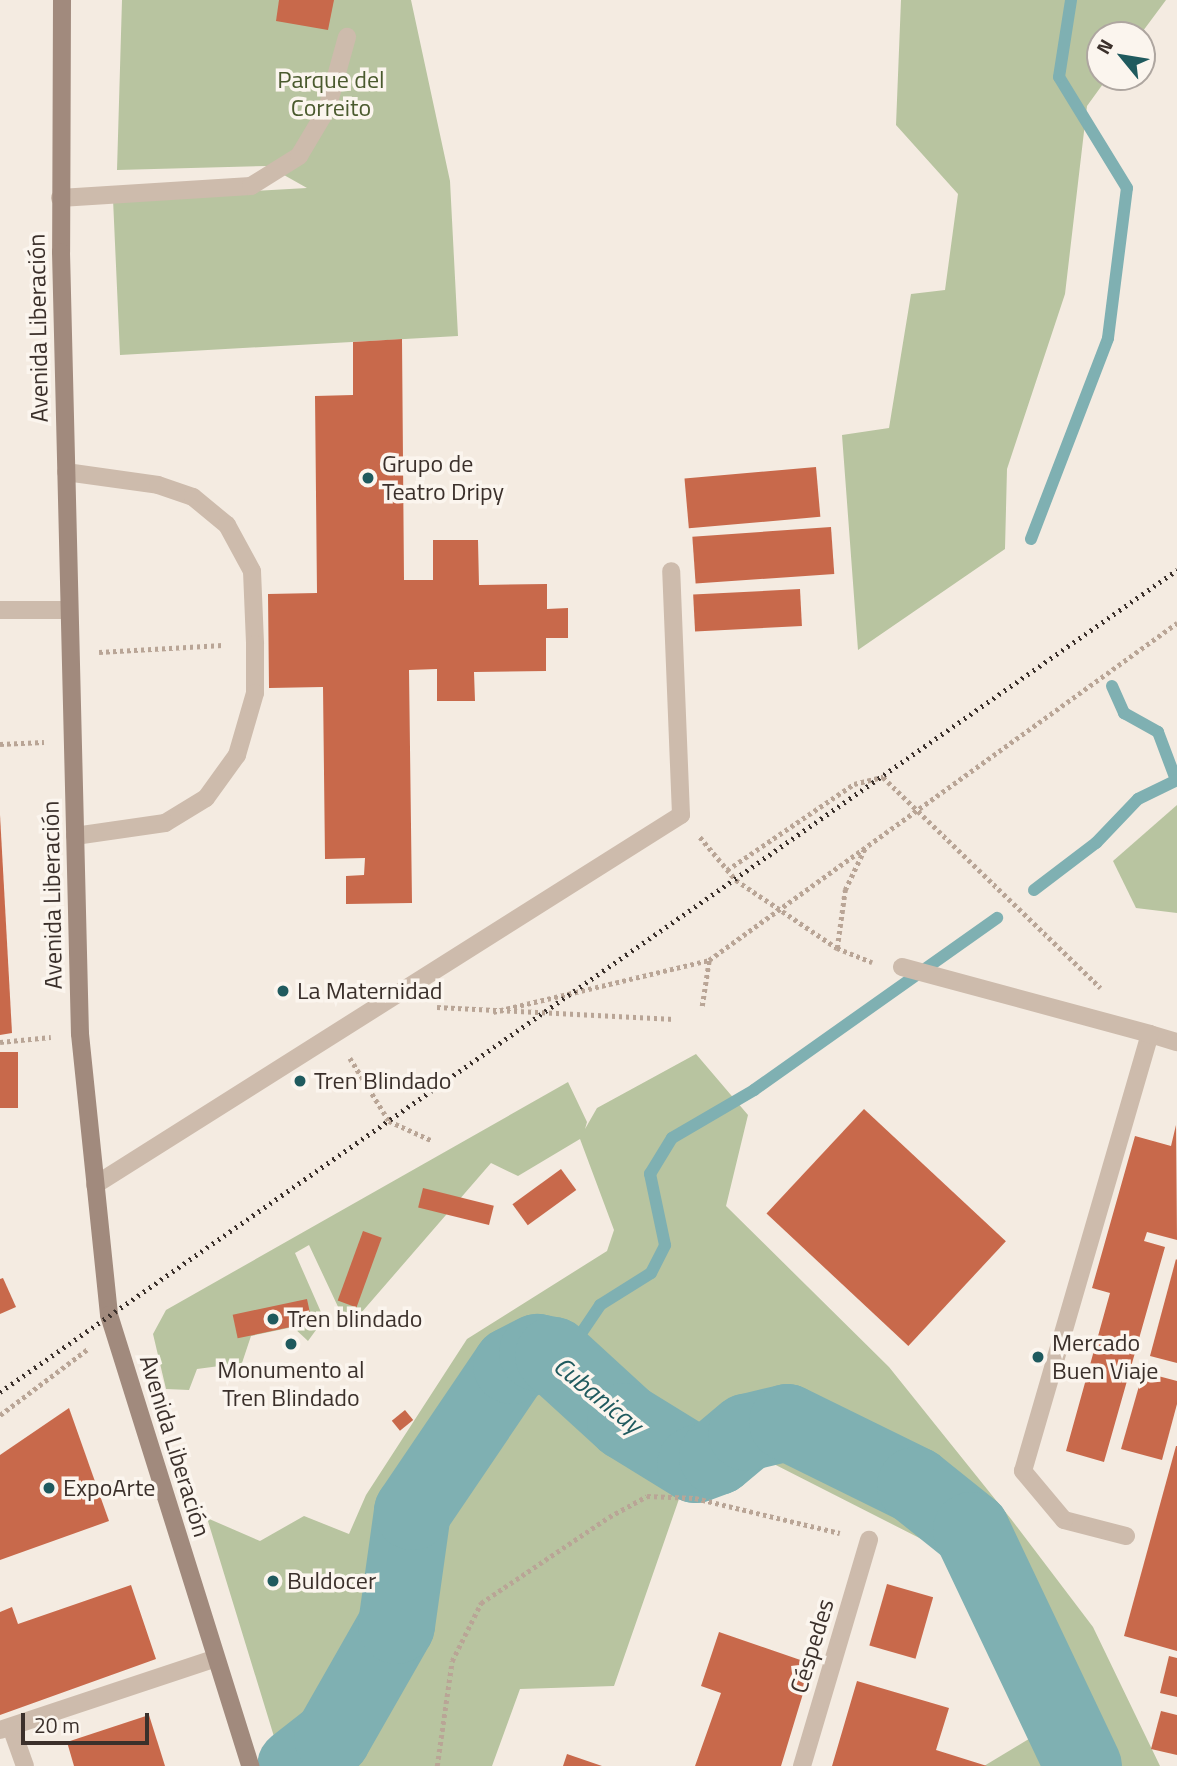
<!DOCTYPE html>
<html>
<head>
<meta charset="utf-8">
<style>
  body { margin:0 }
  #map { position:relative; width:1177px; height:1766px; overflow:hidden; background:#f4ebe1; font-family:"Titillium Web",sans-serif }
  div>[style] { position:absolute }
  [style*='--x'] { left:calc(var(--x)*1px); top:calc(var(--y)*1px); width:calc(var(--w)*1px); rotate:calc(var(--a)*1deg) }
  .green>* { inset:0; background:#b8c4a0 }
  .stream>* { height:12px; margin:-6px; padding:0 6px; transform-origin:6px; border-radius:6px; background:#7fb0b2 }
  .river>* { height:77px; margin:-38.5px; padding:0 38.5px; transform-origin:38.5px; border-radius:38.5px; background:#7fb0b2 }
  .building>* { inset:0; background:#c8694b; transform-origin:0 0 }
  .path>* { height:4.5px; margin-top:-2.25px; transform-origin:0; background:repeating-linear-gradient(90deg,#b9a596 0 3.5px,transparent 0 7px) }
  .service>* { height:18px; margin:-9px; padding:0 9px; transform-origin:9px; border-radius:9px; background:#cdbbac }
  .pedestrian>* { height:18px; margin:-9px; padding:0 9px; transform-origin:9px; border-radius:9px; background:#cdbbac }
  .minor>* { height:18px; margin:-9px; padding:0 9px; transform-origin:9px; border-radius:9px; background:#cdbbac }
  .tertiary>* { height:18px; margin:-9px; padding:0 9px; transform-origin:9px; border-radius:9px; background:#cdbbac }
  .secondary>* { height:18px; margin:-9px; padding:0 9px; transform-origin:9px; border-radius:9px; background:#a18a7d }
  .rail>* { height:5px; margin-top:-2.5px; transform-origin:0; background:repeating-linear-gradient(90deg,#3b302b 0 2px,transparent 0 7px) }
  .dots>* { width:19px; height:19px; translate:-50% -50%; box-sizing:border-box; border:4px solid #fbf5ee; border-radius:50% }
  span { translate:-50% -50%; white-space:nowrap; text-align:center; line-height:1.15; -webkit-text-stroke:7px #fbf5ee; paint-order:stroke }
  .park-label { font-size:24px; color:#4a5a2e }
  .street-label { font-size:24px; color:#3b302b }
  .poi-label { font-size:24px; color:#3b302b }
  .left { translate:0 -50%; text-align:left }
  .water-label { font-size:26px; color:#1f5a5e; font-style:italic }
  .north { position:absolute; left:1086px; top:21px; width:70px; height:70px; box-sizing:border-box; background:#fbf5ee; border:2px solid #aea6a0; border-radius:50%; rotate:300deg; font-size:19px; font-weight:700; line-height:28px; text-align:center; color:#3b302b }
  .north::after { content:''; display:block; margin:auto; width:24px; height:32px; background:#1f5a5e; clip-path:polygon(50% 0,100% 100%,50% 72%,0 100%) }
  .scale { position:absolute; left:21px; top:1713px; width:128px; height:32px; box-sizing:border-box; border:4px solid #3b302b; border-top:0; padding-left:9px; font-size:21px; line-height:24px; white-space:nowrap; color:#3b302b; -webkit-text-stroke:5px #fbf5ee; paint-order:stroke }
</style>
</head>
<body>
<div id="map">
  <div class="green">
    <i style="clip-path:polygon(122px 0,411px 0,450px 181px,458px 336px,120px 355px,113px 199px,307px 188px,268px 166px,117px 170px)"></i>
    <i style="clip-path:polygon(901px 0,1166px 0,1140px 35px,1100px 35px,1100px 77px,1108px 77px,1087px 106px,1065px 294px,1007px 469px,1005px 549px,858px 650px,842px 435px,889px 428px,911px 294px,945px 290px,958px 194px,896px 125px)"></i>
    <i style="clip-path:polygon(1177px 805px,1177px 913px,1136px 908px,1113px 861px)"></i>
    <i style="clip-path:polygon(696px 1054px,748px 1115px,726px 1206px,889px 1367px,1011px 1519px,1093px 1627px,1160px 1766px,984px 1766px,1042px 1731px,945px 1551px,748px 1451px,687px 1476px,614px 1686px,520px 1689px,492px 1766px,283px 1766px,207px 1518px,260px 1541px,304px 1516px,349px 1534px,366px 1495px,467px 1339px,607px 1251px,614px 1230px,580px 1139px,518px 1176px,491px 1163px,348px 1328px,309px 1245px,295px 1253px,324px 1319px,308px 1341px,293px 1327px,251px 1336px,242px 1363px,197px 1369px,189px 1390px,166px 1389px,153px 1334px,166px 1310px,568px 1082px,587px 1122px,585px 1129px,597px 1108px)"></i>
  </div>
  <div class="stream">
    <i style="--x:1031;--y:539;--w:215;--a:-69"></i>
    <i style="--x:1108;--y:338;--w:151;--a:-82.8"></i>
    <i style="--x:1127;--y:188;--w:130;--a:-121.5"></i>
    <i style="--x:1059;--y:77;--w:78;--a:-81.1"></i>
    <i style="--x:1112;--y:686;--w:30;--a:66"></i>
    <i style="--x:1124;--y:713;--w:39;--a:29"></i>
    <i style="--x:1158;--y:732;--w:51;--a:69.4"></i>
    <i style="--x:1034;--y:890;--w:78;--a:-37.2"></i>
    <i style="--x:1096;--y:843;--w:61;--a:-46.3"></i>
    <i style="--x:1138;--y:799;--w:43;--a:-26"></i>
    <i style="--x:580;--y:1335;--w:36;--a:-56"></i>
    <i style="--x:600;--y:1305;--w:60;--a:-32.1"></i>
    <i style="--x:651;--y:1273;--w:31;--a:-63"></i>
    <i style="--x:665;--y:1245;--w:73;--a:-101.9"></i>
    <i style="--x:650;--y:1174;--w:42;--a:-58.6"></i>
    <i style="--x:672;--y:1138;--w:95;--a:-30.3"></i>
    <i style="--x:754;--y:1090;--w:298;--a:-35.3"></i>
  </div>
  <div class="river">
    <i style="--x:295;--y:1766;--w:47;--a:-38.1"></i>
    <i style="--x:332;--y:1737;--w:129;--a:-60.3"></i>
    <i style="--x:396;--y:1625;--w:115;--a:-82"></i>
    <i style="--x:412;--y:1511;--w:176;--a:-55.9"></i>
    <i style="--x:511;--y:1365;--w:29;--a:-27"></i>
    <i style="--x:537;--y:1352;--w:16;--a:11"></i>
    <i style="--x:553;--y:1355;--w:98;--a:42.5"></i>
    <i style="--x:625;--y:1421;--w:82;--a:31.6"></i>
    <i style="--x:695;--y:1464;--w:23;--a:-20"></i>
    <i style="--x:717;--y:1456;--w:38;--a:-40"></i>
    <i style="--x:746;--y:1432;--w:42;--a:-13.7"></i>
    <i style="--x:787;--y:1422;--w:143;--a:26.2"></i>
    <i style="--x:915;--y:1485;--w:72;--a:38.8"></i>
    <i style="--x:971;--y:1530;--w:261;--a:64.6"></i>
  </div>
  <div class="building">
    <i style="clip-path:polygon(279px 0,334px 0,328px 30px,276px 21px)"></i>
    <i style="clip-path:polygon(402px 339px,404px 580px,433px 580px,433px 540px,478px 540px,479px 585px,547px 584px,547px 609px,568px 608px,568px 638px,546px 638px,546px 671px,474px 672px,475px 701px,437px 701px,437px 669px,409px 670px,412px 903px,346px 904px,346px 876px,364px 875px,365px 858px,325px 859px,323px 687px,269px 688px,268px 594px,317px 593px,315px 396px,353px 395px,353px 342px)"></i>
    <i style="left:816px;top:467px;width:50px;height:132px;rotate:85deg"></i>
    <i style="left:831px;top:527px;width:47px;height:139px;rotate:86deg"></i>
    <i style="left:800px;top:589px;width:37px;height:107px;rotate:87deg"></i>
    <i style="clip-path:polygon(0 815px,12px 1033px,0 1035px)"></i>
    <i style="left:18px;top:1052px;width:56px;height:18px;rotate:90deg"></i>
    <i style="left:864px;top:1109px;width:194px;height:143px;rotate:43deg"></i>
    <i style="clip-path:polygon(1176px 1125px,1177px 1240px,1147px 1232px,1144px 1241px,1165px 1247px,1104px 1462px,1066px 1451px,1110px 1293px,1092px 1288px,1135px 1136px,1171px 1146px)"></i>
    <i style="left:561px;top:1169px;width:26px;height:60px;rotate:54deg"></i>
    <i style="left:423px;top:1188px;width:73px;height:20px;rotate:14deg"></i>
    <i style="left:363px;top:1231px;width:20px;height:74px;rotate:20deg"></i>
    <i style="clip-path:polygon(1176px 1259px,1177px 1260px,1177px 1363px,1150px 1356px)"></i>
    <i style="clip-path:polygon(3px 1278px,16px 1307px,0 1314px,0 1279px)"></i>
    <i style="left:307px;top:1299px;width:24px;height:76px;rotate:78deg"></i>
    <i style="clip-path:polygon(1143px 1372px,1177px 1381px,1177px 1404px,1162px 1460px,1121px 1449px)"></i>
    <i style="clip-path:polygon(69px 1408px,109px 1521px,0 1560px,0 1455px)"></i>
    <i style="left:405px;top:1410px;width:13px;height:17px;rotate:51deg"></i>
    <i style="clip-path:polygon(1176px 1446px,1177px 1446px,1177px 1651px,1124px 1636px)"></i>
    <i style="left:887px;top:1584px;width:48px;height:64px;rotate:16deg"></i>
    <i style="clip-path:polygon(131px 1585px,156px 1659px,0 1715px,0 1612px,12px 1607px,18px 1624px)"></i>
    <i style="clip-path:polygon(719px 1632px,812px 1664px,781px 1766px,695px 1766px,721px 1693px,701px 1686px)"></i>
    <i style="clip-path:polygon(1169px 1656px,1177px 1658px,1177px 1697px,1160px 1693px)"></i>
    <i style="clip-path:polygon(857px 1681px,949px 1708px,936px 1750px,987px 1766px,832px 1766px)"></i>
    <i style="clip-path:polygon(1161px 1711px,1177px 1715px,1177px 1755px,1151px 1749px)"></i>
    <i style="clip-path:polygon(149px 1715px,165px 1766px,74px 1766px,67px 1742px)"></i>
    <i style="clip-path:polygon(567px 1754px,602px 1766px,563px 1766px)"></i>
  </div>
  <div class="path">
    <i style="--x:99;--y:652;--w:124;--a:-3.2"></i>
    <i style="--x:0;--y:744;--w:44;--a:-2.6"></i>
    <i style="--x:700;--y:837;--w:56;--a:50.1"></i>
    <i style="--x:736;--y:880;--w:122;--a:34"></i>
    <i style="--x:837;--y:948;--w:38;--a:22"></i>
    <i style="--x:727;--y:870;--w:153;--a:-34.1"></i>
    <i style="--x:854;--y:784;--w:30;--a:-14"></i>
    <i style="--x:883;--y:777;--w:303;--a:44.1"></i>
    <i style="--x:837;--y:948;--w:59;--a:-82.1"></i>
    <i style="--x:845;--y:890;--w:49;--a:-64.5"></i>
    <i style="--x:702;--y:1006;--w:47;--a:-81.3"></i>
    <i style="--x:437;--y:1007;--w:238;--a:2.9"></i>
    <i style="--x:493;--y:1012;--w:222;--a:-13.5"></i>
    <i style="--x:709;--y:960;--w:577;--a:-35.76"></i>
    <i style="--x:0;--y:1042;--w:51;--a:-5.6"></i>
    <i style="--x:350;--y:1058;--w:74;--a:58.2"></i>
    <i style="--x:389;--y:1121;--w:46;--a:24.3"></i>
    <i style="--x:0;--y:1415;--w:111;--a:-37"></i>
    <i style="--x:437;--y:1766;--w:106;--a:-81.9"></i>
    <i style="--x:452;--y:1661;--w:65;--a:-63.4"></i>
    <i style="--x:481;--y:1603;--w:154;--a:-33.9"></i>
    <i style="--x:609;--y:1517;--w:43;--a:-28.9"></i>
    <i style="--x:647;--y:1496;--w:48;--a:2.4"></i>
    <i style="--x:695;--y:1498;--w:149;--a:13.6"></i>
  </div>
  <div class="service">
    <i style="--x:60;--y:198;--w:191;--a:-3.6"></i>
    <i style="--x:251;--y:186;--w:57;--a:-32"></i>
    <i style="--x:299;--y:156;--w:55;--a:-59.2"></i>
    <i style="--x:327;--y:109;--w:75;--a:-74.5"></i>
    <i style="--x:66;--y:472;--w:93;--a:8"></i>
    <i style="--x:158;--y:485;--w:37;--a:19"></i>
    <i style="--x:193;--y:497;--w:44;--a:39.5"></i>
    <i style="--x:227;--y:525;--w:52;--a:61.5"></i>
    <i style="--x:252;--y:571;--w:73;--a:87.6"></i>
    <i style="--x:255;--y:644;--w:49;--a:90"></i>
    <i style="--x:255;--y:693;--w:65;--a:106.2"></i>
    <i style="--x:237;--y:755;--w:53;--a:125.8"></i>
    <i style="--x:206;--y:798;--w:48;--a:148.6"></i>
    <i style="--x:165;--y:823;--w:91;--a:171.8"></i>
    <i style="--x:95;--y:1185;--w:693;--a:-32.27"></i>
    <i style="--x:681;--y:815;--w:244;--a:-92.3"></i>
    <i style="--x:1126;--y:1536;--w:64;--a:-165.5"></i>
    <i style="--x:1064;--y:1520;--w:64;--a:-129.9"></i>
    <i style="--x:1023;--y:1471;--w:455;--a:-73.8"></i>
    <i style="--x:1150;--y:1034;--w:28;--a:17"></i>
    <i style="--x:11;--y:1727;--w:41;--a:70.3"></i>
    <i style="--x:0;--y:1730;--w:225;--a:-18.4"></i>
  </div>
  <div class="pedestrian">
    <i style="--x:902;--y:967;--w:257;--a:15.1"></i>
  </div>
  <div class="minor">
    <i style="--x:802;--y:1766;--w:236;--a:-73.5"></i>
  </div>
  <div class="tertiary">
    <i style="--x:0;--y:610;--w:69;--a:0"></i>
  </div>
  <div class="secondary">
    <i style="--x:62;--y:0;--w:252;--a:90.2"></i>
    <i style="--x:61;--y:252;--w:782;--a:88.61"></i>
    <i style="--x:80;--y:1034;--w:282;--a:84.1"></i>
    <i style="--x:109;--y:1315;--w:473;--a:72.6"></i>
  </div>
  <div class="rail">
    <i style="--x:0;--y:1392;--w:1436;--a:-34.93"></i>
  </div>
  <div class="dots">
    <i style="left:368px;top:478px;background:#1f5a5e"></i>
    <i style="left:283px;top:991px;background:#1f5a5e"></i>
    <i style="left:300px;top:1081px;background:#1f5a5e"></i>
    <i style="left:273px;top:1319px;background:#1f5a5e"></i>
    <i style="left:291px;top:1344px;background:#1f5a5e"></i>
    <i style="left:1038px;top:1357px;background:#1f5a5e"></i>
    <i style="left:49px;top:1488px;background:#1f5a5e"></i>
    <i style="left:273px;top:1581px;background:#1f5a5e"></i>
  </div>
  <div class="park-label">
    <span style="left:331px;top:94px">Parque del<br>Correito</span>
  </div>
  <div class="street-label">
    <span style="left:38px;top:328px;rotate:-91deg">Avenida Liberación</span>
    <span style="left:52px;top:895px;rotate:-91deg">Avenida Liberación</span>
    <span style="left:175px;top:1446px;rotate:73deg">Avenida Liberación</span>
    <span style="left:812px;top:1646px;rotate:-73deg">Céspedes</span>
  </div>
  <div class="poi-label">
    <span class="left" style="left:382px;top:478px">Grupo de<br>Teatro Dripy</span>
    <span class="left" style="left:297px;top:991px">La Maternidad</span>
    <span class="left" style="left:314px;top:1081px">Tren Blindado</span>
    <span class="left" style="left:287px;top:1319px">Tren blindado</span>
    <span class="left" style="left:1052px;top:1357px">Mercado<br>Buen Viaje</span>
    <span style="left:291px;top:1384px">Monumento al<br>Tren Blindado</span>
    <span class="left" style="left:63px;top:1488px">ExpoArte</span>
    <span class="left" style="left:287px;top:1581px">Buldocer</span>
  </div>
  <div class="water-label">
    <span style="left:598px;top:1395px;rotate:39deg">Cubanicay</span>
  </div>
  <div class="north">N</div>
  <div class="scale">20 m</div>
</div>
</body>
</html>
